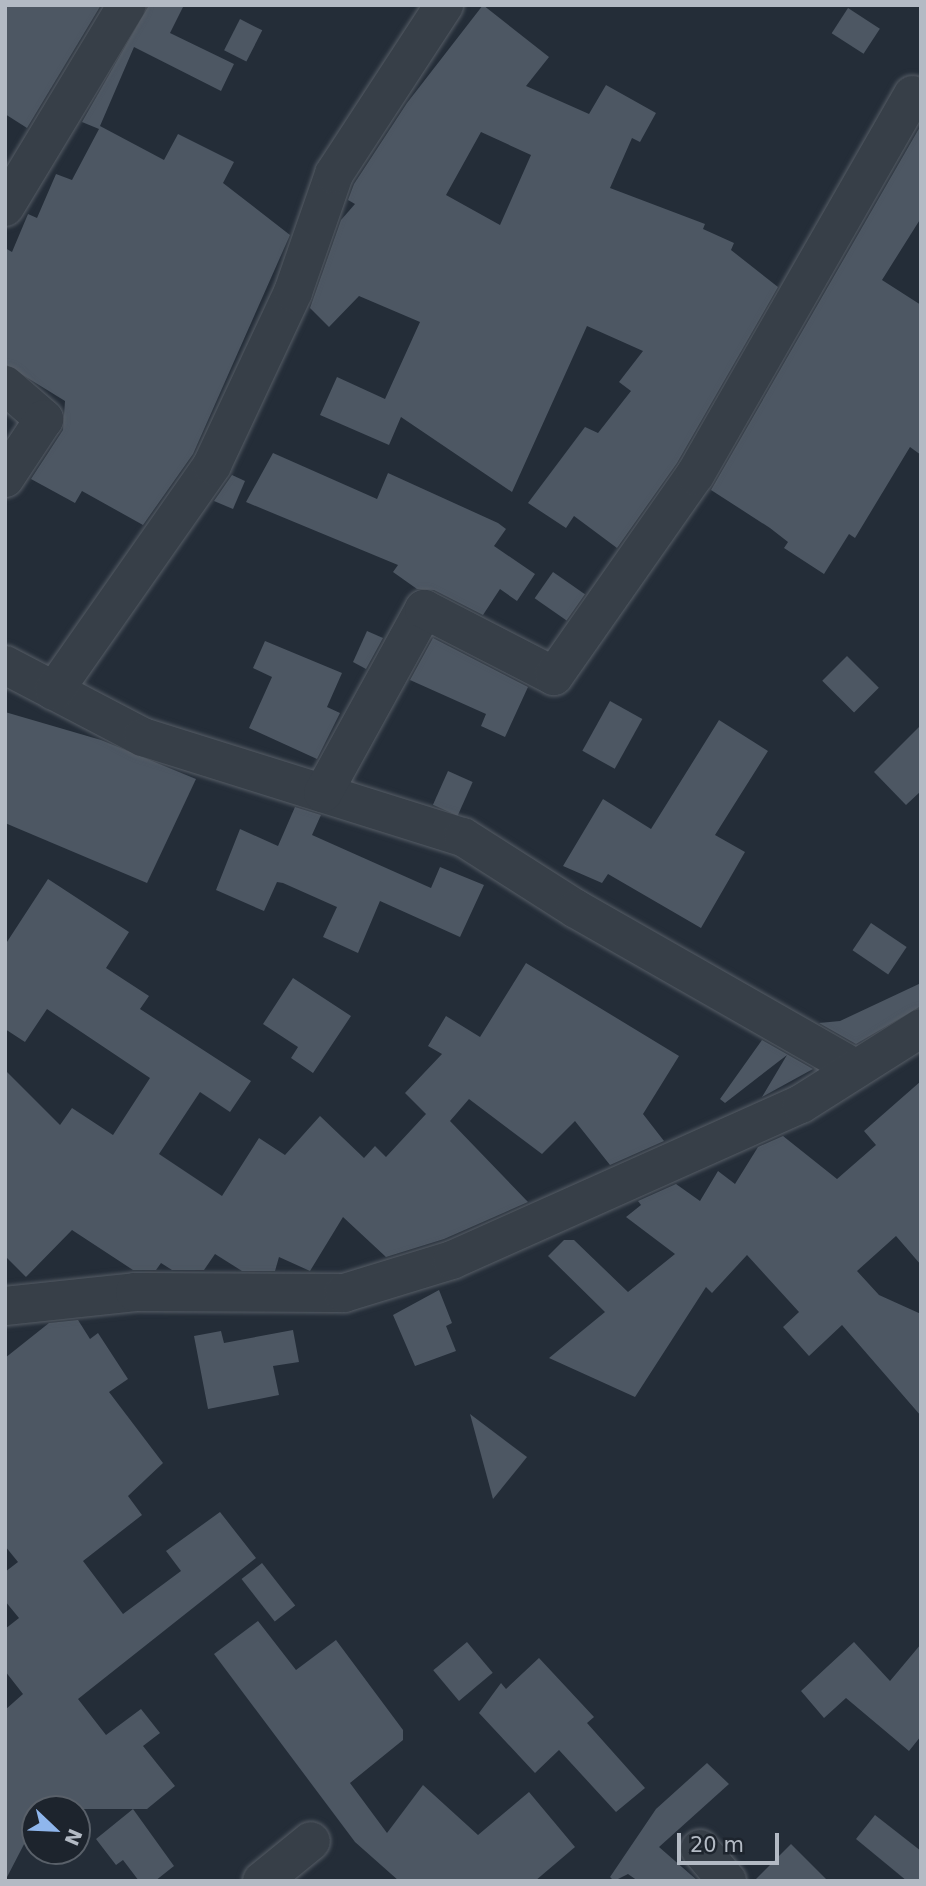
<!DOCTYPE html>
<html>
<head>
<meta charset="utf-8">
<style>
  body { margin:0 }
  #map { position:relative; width:926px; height:1886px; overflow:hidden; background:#242d38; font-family:"DejaVu Sans",sans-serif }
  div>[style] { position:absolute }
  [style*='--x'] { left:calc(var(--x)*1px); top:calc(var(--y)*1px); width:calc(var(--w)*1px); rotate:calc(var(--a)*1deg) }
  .building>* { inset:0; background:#4d5763; transform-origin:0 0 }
  .roads { filter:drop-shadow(0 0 2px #565d66) drop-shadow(0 0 2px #565d66) }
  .minor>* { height:38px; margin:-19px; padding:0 19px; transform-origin:19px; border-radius:19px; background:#373f48 }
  span { translate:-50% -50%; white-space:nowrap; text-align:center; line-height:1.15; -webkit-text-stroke:5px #1d242d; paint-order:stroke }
  .frame { position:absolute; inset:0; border:7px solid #b3bac4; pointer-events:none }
  .north { position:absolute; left:21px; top:1795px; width:70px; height:70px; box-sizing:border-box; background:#1d242d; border:2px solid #596069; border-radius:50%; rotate:113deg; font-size:19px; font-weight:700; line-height:28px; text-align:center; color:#b3bac4 }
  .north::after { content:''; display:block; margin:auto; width:24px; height:32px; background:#8fb6ec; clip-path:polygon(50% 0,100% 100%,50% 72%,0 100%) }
  .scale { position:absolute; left:677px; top:1833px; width:102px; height:32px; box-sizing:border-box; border:4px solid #b3bac4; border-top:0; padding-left:9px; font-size:21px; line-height:24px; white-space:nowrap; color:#b3bac4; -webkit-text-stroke:5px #1d242d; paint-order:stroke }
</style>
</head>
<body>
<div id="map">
  <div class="building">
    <i style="clip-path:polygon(5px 5px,101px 5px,27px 128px,5px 114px)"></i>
    <i style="clip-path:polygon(149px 5px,184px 5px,170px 33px,234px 64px,221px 91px,134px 47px,100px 126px,164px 160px,178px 134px,234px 162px,223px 183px,290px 235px,193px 454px,143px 525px,82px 491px,75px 503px,31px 479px,63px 430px,65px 401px,5px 364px,5px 248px,12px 252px,28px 214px,37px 218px,56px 174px,72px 180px,99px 129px,82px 122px)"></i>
    <i style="clip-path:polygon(evenodd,483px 5px,549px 57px,526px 86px,589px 114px,606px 85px,656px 113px,640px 142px,632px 138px,610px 188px,705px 224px,703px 229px,734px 243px,731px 250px,778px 287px,677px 463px,617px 548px,574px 516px,566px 528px,528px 503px,585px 427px,598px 433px,631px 391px,619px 382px,643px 351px,587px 326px,512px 492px,401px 417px,389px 445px,320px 415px,337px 377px,385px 399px,420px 322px,359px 296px,329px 327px,310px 308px,341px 220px,355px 204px,348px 200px,354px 184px,407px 103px,483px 5px,481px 132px,531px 155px,500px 225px,446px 195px,481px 132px)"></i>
    <i style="left:848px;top:8px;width:38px;height:30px;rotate:33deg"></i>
    <i style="left:240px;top:19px;width:25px;height:35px;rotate:27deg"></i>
    <i style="clip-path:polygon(921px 125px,921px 218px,882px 280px,921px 305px,921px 455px,910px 447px,855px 538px,849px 534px,824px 574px,784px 548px,788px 542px,770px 528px,711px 490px)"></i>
    <i style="clip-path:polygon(273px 453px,377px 499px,388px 473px,498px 523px,506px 529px,494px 546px,535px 574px,517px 601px,500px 589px,483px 615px,434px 590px,417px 589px,393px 572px,398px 565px,246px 502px)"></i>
    <i style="clip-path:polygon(232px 475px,245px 481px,233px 509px,214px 501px)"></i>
    <i style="left:553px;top:572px;width:39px;height:32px;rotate:35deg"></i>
    <i style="clip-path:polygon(367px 631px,383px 638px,366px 669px,353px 662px)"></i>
    <i style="clip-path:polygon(433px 638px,528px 687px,505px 737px,481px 726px,486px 714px,410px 680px)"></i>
    <i style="clip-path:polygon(265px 641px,342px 673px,327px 707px,340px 713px,317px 759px,249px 728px,272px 677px,253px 668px)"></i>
    <i style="left:847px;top:656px;width:45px;height:35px;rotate:45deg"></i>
    <i style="left:610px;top:701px;width:37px;height:57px;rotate:29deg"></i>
    <i style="clip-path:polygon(5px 712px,101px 740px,196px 779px,147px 883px,5px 823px)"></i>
    <i style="clip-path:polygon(719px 720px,768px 751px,715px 835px,745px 852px,701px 928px,608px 874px,602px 883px,563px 866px,603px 799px,651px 829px)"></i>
    <i style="clip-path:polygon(921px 725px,921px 791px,906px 805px,874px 772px)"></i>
    <i style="left:448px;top:771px;width:27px;height:37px;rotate:24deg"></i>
    <i style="clip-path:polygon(295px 807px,321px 815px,312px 835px,431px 888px,440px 867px,484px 885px,460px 937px,380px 901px,358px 953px,323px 937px,337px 907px,283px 883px,277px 882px,264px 911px,216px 890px,240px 829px,278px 846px)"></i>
    <i style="clip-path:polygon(48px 879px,129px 932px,106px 968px,149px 996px,140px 1009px,251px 1081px,230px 1112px,200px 1092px,159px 1154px,222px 1196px,259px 1138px,285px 1155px,320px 1116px,364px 1158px,375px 1146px,386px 1157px,426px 1114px,405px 1093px,442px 1054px,428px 1046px,446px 1016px,480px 1037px,526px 963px,679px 1056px,643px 1114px,664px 1141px,610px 1165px,575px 1121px,542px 1154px,469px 1099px,450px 1121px,528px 1202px,444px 1239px,386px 1257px,343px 1217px,310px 1271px,279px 1257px,275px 1271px,242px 1271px,215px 1254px,204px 1270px,172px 1270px,161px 1263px,156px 1270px,133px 1270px,72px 1230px,26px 1277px,5px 1256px,5px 1070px,60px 1125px,72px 1108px,113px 1135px,150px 1078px,47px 1009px,25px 1042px,5px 1029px,5px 945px)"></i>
    <i style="left:871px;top:923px;width:43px;height:33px;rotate:34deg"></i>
    <i style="clip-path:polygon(293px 978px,351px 1016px,313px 1073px,291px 1058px,298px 1047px,263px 1024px)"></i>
    <i style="clip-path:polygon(921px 983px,921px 1006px,856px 1044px,819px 1023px,840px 1021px)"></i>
    <i style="clip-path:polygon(762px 1040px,813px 1069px,762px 1097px,787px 1055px,725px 1103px,720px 1099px)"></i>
    <i style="clip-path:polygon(921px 1081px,921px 1265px,896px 1236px,857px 1271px,879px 1295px,921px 1314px,921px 1416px,842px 1325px,809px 1356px,783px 1327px,799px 1312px,747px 1255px,712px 1293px,706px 1287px,635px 1397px,549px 1358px,605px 1312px,548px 1256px,564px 1240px,574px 1240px,628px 1292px,675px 1254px,626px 1217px,641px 1205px,638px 1201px,676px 1184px,700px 1201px,718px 1171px,735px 1184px,758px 1147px,783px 1136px,837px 1179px,876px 1145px,864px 1131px)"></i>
    <i style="clip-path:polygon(439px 1290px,452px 1323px,446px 1326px,456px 1351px,415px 1366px,393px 1315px)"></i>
    <i style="clip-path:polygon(78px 1320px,90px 1339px,98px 1333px,128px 1379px,109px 1392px,163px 1463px,128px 1496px,142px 1515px,83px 1561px,123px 1614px,181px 1571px,166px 1551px,220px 1512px,256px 1558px,78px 1699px,106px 1735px,141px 1709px,160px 1733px,143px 1746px,175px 1786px,147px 1809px,35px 1809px,35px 1823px,5px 1881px,5px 1710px,23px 1694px,5px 1671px,5px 1629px,19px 1618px,5px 1601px,5px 1572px,18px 1562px,5px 1546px,5px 1358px,49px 1323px)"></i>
    <i style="clip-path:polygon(293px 1330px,299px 1362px,273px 1366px,279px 1395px,208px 1409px,194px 1336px,221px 1331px,224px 1343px)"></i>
    <i style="clip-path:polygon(470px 1414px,527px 1457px,493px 1499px)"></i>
    <i style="left:262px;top:1563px;width:54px;height:26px;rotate:52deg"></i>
    <i style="clip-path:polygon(258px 1621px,296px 1670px,336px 1640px,403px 1730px,403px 1740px,350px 1783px,387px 1833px,423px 1785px,478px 1835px,529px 1792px,575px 1847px,535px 1881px,399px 1881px,355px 1842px,214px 1654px)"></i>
    <i style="left:467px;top:1642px;width:40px;height:44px;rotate:50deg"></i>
    <i style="clip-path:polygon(854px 1642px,890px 1681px,921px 1644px,921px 1736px,909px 1751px,846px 1698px,824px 1718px,801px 1691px)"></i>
    <i style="clip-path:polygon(539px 1658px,594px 1717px,587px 1723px,645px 1788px,616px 1812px,559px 1750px,535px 1773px,479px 1713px,501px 1683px,506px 1689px)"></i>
    <i style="clip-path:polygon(707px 1763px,729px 1784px,659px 1847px,698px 1881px,638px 1881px,628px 1874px,614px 1881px,610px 1877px,656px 1809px)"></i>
    <i style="clip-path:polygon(133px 1809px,174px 1866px,155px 1881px,139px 1881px,123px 1860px,116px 1865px,96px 1839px)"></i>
    <i style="clip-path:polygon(875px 1815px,921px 1851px,921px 1881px,907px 1881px,856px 1839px)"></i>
    <i style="clip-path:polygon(791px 1844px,828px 1881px,754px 1881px)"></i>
  </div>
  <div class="roads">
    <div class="minor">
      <i style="--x:5;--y:207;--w:236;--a:-58.9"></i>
      <i style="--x:5;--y:385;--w:52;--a:41.1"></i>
      <i style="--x:44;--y:419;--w:71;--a:123.5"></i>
      <i style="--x:5;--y:665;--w:156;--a:27.6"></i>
      <i style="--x:143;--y:737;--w:335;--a:17.4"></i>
      <i style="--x:463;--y:837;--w:134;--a:32.5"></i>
      <i style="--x:576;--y:909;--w:322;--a:29.7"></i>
      <i style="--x:54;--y:691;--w:276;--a:-55"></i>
      <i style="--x:212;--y:465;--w:191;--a:-64.9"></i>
      <i style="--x:293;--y:292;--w:125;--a:-70.8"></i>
      <i style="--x:334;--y:174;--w:202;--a:-56.9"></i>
      <i style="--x:323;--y:793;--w:210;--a:-61.2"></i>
      <i style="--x:424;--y:609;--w:146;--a:27.3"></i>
      <i style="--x:554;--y:676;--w:246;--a:-55"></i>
      <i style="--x:695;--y:475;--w:438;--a:-60.2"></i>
      <i style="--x:5;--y:1306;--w:131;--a:-6.1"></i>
      <i style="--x:135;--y:1292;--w:209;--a:0.3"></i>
      <i style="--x:344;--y:1293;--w:113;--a:-17"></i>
      <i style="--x:452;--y:1260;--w:382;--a:-24.1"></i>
      <i style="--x:801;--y:1104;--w:142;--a:-32.3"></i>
      <i style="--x:700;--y:1849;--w:42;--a:49.8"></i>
      <i style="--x:262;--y:1881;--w:63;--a:-39.2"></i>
    </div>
  </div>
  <div class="frame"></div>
  <div class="north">N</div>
  <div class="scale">20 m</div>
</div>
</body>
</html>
